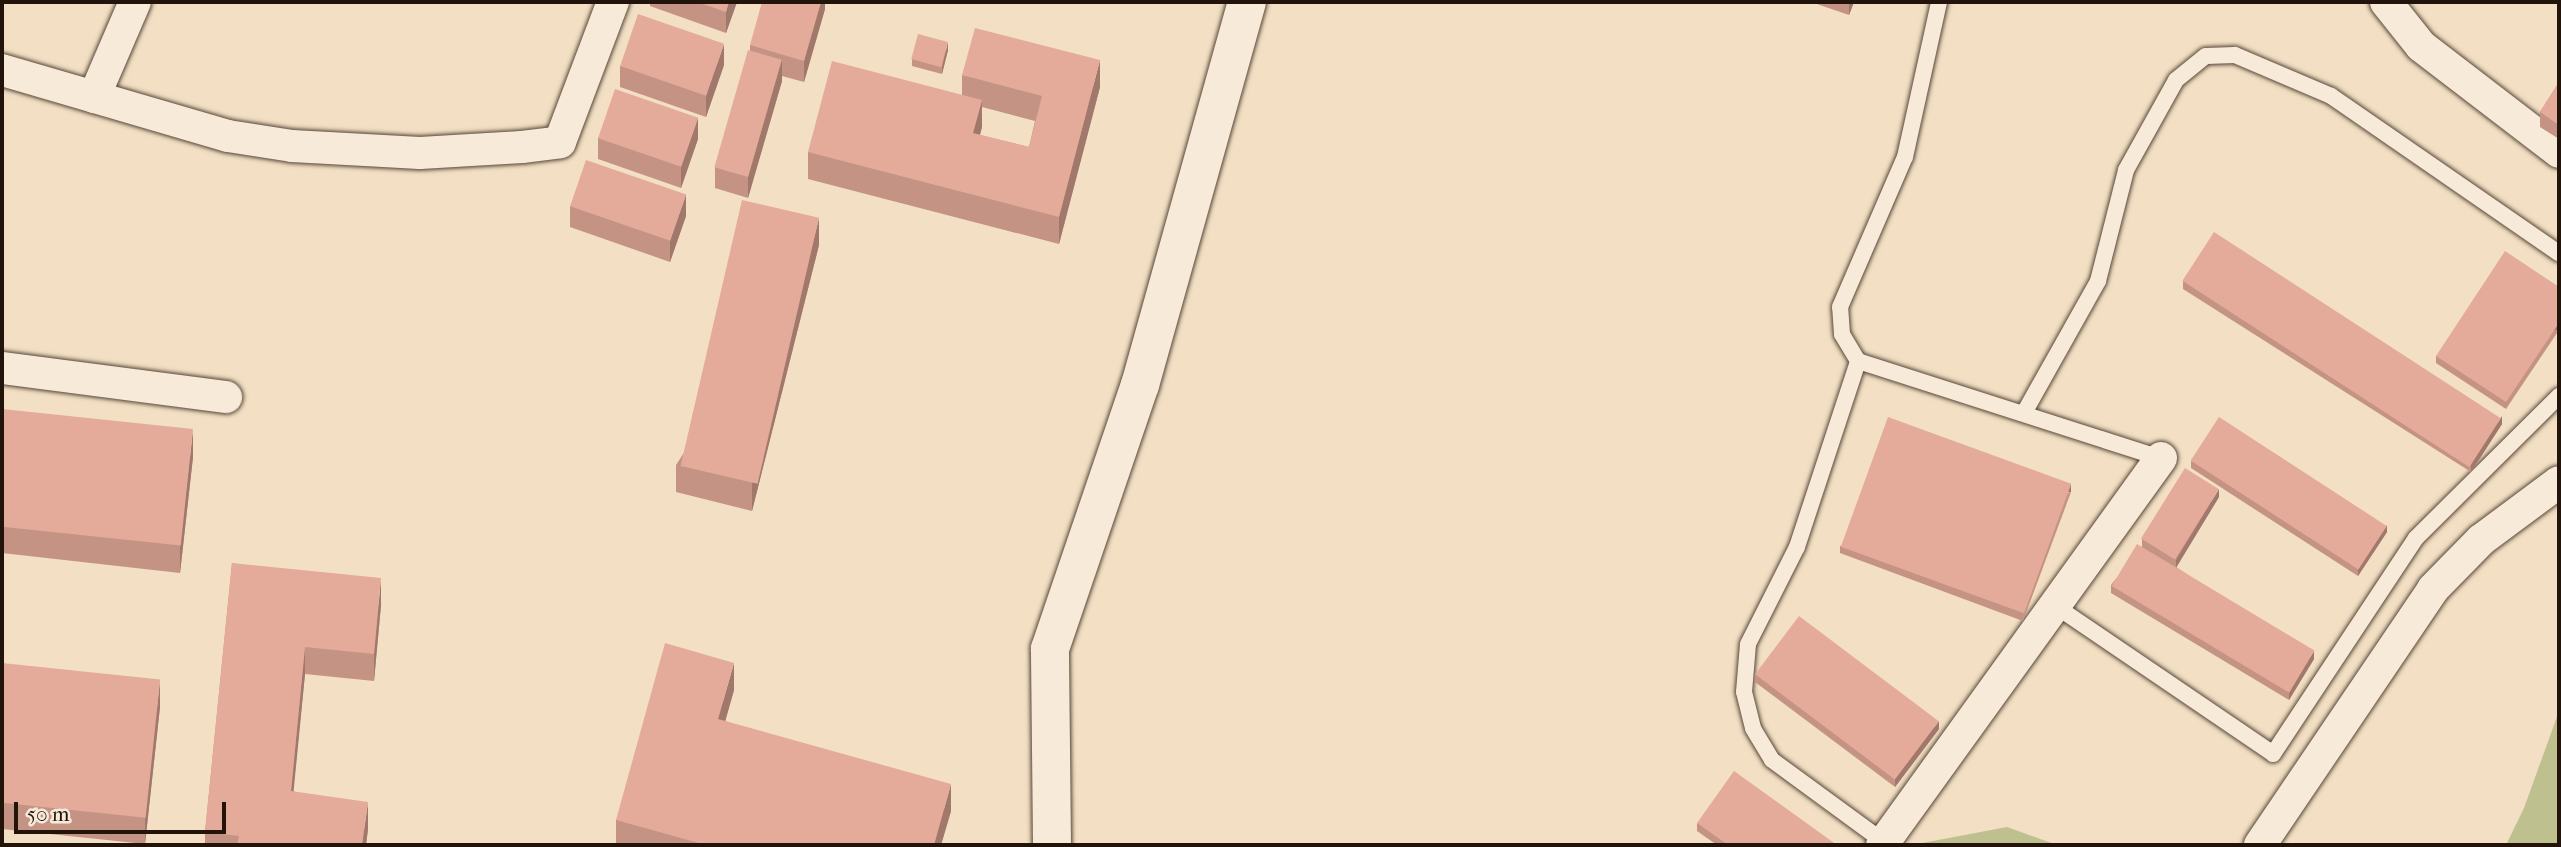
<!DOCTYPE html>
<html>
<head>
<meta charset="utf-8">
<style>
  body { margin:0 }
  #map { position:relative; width:2561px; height:847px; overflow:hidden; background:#f3dfc3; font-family:"IM FELL French Canon",serif }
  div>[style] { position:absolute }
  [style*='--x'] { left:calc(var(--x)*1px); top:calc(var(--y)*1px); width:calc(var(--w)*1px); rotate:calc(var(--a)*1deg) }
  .green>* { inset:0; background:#bfc090 }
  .roads { filter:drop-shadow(0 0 2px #564738) drop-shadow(0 0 2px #564738) }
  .service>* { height:16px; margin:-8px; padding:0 8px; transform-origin:8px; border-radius:8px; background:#f7ead8 }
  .minor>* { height:32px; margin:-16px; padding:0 16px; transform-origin:16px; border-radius:16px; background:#f7ead8 }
  .tertiary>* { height:38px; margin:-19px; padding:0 19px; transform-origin:19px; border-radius:19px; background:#f7ead8 }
  .wall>* { inset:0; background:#c49384 }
  .shaded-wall>* { inset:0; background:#a0786c; transform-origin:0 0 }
  .building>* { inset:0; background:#e4ab9a; transform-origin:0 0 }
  span { translate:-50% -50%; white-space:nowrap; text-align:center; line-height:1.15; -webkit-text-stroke:7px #f7ead8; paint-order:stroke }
  .frame { position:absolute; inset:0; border:4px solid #22140a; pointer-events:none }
  .scale { position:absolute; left:14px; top:802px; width:212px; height:32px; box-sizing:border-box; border:4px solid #22140a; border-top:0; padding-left:9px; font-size:21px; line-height:24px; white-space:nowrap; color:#22140a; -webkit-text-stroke:5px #f7ead8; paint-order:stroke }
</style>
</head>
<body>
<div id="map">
  <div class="green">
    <i style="clip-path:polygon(2559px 711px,2559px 845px,2506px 845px,2524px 808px)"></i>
    <i style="clip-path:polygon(2007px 827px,2057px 845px,1916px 845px,1917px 844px)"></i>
  </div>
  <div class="roads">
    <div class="service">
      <i style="--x:1858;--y:361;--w:31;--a:-121"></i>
      <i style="--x:1842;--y:334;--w:27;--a:-94"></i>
      <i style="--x:1840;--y:307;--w:163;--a:-66.6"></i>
      <i style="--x:1905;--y:157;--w:159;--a:-77.6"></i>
      <i style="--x:2024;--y:413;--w:151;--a:-60.7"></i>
      <i style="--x:2098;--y:281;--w:114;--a:-75.8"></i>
      <i style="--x:2126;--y:170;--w:103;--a:-60.9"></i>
      <i style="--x:2176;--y:80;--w:38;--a:-39"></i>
      <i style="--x:2206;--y:56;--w:29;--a:-2"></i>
      <i style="--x:2235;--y:55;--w:104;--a:23.1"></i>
      <i style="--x:2331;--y:96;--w:277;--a:34.6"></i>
      <i style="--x:2057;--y:607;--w:261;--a:34.2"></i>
      <i style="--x:2273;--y:754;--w:259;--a:-56.5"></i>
      <i style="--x:2416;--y:538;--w:202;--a:-44.8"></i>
      <i style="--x:1884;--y:842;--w:139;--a:-143.8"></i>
      <i style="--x:1772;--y:760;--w:37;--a:-121"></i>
      <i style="--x:1753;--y:728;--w:37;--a:-104"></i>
      <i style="--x:1744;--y:692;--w:48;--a:-85.2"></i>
      <i style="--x:1748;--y:644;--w:109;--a:-63.2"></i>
      <i style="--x:1797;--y:547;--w:196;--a:-71.8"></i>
      <i style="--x:1858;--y:361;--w:318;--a:17.8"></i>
    </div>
    <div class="minor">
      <i style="--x:2386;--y:2;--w:56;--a:51.5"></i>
      <i style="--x:2421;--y:46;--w:174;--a:37.5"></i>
      <i style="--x:2;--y:70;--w:235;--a:16.3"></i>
      <i style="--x:228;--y:136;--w:65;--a:8.9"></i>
      <i style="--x:292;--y:146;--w:128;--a:3.1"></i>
      <i style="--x:420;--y:153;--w:102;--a:-3.4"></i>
      <i style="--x:522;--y:147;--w:38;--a:-7"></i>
      <i style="--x:560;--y:142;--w:150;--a:-69.3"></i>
      <i style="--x:94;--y:97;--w:103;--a:-66.7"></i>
      <i style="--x:2;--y:368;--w:226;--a:7.4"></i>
      <i style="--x:1882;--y:845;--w:477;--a:-54.2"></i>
      <i style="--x:2260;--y:845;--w:309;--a:-55.9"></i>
      <i style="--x:2433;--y:589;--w:69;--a:-45.6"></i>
      <i style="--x:2481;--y:540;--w:97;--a:-36.6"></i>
    </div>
    <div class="tertiary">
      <i style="--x:1052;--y:845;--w:196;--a:-90.6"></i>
      <i style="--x:1050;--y:649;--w:279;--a:-71.2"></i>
      <i style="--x:1140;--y:385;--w:398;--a:-74.4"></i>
    </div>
  </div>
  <div class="wall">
    <i style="clip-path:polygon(650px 2px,737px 2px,726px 33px,650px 6px)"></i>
    <i style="clip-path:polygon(825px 2px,825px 9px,804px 82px,782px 76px,782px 81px,748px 198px,715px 188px,715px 167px,750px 51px,750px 45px)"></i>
    <i style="clip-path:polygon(1811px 2px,1854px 2px,1849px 15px)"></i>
    <i style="clip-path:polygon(948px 50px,942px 74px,912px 66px,912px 59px)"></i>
    <i style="clip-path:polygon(724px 65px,706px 117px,620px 87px,620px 66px)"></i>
    <i style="clip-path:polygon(evenodd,962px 75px,1100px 87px,1059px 244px,808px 179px,808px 152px,962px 95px,962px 75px,982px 107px,1035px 121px,1029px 147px,980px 135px,982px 127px,982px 107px)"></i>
    <i style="clip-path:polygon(2559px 82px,2559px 139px,2540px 127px,2540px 112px)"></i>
    <i style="clip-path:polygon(598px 138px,698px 139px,681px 188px,598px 159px)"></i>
    <i style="clip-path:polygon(570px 206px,686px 216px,670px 262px,570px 227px)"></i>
    <i style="clip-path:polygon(819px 245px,752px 511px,676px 492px,676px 465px)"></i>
    <i style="clip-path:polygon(2183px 281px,2502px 424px,2471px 472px,2183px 289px)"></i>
    <i style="clip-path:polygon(2559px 287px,2559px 330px,2506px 409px,2436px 363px,2436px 356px)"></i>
    <i style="clip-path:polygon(2px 409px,193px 457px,180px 573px,2px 553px)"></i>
    <i style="clip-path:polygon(2191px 461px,2387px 532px,2358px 576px,2191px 468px)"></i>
    <i style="clip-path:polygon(2071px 492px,2023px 621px,1840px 553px,1840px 546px)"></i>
    <i style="clip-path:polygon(2219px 497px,2176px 567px,2314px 659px,2289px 700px,2111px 593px,2111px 585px,2142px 546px,2142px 539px)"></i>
    <i style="clip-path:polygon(232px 563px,381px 605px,374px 681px,305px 674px,293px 791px,368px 829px,366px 845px,205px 845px,205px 832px)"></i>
    <i style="clip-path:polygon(2px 663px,160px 707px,145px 844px,2px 829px)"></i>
    <i style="clip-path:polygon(1755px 674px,1939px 729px,1895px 787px,1755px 682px)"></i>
    <i style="clip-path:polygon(734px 690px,725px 721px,951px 811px,941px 845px,616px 845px,616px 820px)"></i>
    <i style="clip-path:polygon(1697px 823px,1837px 845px,1717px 845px,1697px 831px)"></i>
  </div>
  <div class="shaded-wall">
    <i style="clip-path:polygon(729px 2px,737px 2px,726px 33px,726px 12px)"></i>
    <i style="clip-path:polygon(821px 2px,825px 2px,825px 9px,804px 82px,804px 61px)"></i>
    <i style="clip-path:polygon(1849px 2px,1854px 2px,1849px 15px)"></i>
    <i style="clip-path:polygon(948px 42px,948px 50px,942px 74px,942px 67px)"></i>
    <i style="clip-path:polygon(724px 44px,724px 65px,706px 117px,706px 96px)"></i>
    <i style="clip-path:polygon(782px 60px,782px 81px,748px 198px,748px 177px)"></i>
    <i style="clip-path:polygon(1100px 60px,1100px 87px,1059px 244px,1059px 217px)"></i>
    <i style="clip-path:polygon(982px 100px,982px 127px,973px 160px,973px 133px)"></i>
    <i style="clip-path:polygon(698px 117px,698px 139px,681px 188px,681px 167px)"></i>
    <i style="clip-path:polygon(686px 194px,686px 216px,670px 262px,670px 240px)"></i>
    <i style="clip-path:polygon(819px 218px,819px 245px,752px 511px,752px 484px)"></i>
    <i style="left:2559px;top:323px;width:7px;height:95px;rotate:90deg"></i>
    <i style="clip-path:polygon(2502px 416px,2502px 424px,2471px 472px,2471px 465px)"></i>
    <i style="clip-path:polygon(193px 430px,193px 457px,180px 573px,180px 546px)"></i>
    <i style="left:2071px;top:484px;width:8px;height:138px;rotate:90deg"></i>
    <i style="clip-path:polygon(2219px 489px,2219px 497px,2176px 568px,2176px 560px)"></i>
    <i style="clip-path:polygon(2387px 525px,2387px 532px,2358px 576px,2358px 568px)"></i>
    <i style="clip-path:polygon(381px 578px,381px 605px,374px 681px,374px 654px)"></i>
    <i style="clip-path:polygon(305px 647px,305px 674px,291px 818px,291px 791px)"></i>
    <i style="clip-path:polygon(2314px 651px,2314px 659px,2289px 700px,2289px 693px)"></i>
    <i style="clip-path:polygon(734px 663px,734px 690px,718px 747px,718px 719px)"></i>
    <i style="clip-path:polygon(160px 680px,160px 707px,145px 844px,145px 817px)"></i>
    <i style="clip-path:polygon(1939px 721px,1939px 729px,1895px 787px,1895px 779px)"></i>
    <i style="clip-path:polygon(951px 784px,951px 811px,941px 845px,934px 845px)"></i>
    <i style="clip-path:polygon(368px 802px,368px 829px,366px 845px,362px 845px)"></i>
  </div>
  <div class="building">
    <i style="clip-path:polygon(697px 2px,729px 2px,726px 12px)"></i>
    <i style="clip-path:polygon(762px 2px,821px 2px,804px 61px,750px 45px)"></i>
    <i style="left:638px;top:14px;width:91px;height:55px;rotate:19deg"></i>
    <i style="clip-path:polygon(975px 28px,1100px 60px,1059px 217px,808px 152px,832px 61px,982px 100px,973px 133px,1029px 147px,1042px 96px,962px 75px)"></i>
    <i style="left:918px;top:34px;width:31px;height:26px;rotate:15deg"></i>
    <i style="left:748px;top:50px;width:35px;height:122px;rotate:16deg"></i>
    <i style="clip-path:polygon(2559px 82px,2559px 125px,2540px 112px)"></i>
    <i style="left:615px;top:89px;width:88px;height:52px;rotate:19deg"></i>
    <i style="left:586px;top:160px;width:106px;height:49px;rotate:19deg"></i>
    <i style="left:742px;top:200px;width:79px;height:273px;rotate:13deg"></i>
    <i style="left:2214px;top:232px;width:342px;height:58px;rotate:33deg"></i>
    <i style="clip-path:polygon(2505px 251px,2559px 287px,2559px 323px,2506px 402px,2436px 356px)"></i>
    <i style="left:2px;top:409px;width:192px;height:117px;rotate:6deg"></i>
    <i style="left:1888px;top:417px;width:195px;height:138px;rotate:20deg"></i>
    <i style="left:2219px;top:417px;width:200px;height:52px;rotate:33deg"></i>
    <i style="left:2185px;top:468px;width:40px;height:83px;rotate:32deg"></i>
    <i style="left:2137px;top:544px;width:207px;height:49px;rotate:31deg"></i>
    <i style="clip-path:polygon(232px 563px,381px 578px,374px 654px,305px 647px,291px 791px,368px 802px,362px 845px,237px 845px,239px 836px,205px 832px)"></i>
    <i style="left:1799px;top:616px;width:175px;height:73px;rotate:37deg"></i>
    <i style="clip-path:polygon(665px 643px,734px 663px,718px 719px,951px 784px,934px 845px,706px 845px,616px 820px)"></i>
    <i style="left:2px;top:663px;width:159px;height:139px;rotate:6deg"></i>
    <i style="clip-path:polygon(1734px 771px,1837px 845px,1728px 845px,1697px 823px)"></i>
  </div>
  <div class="frame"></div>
  <div class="scale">50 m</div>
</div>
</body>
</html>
